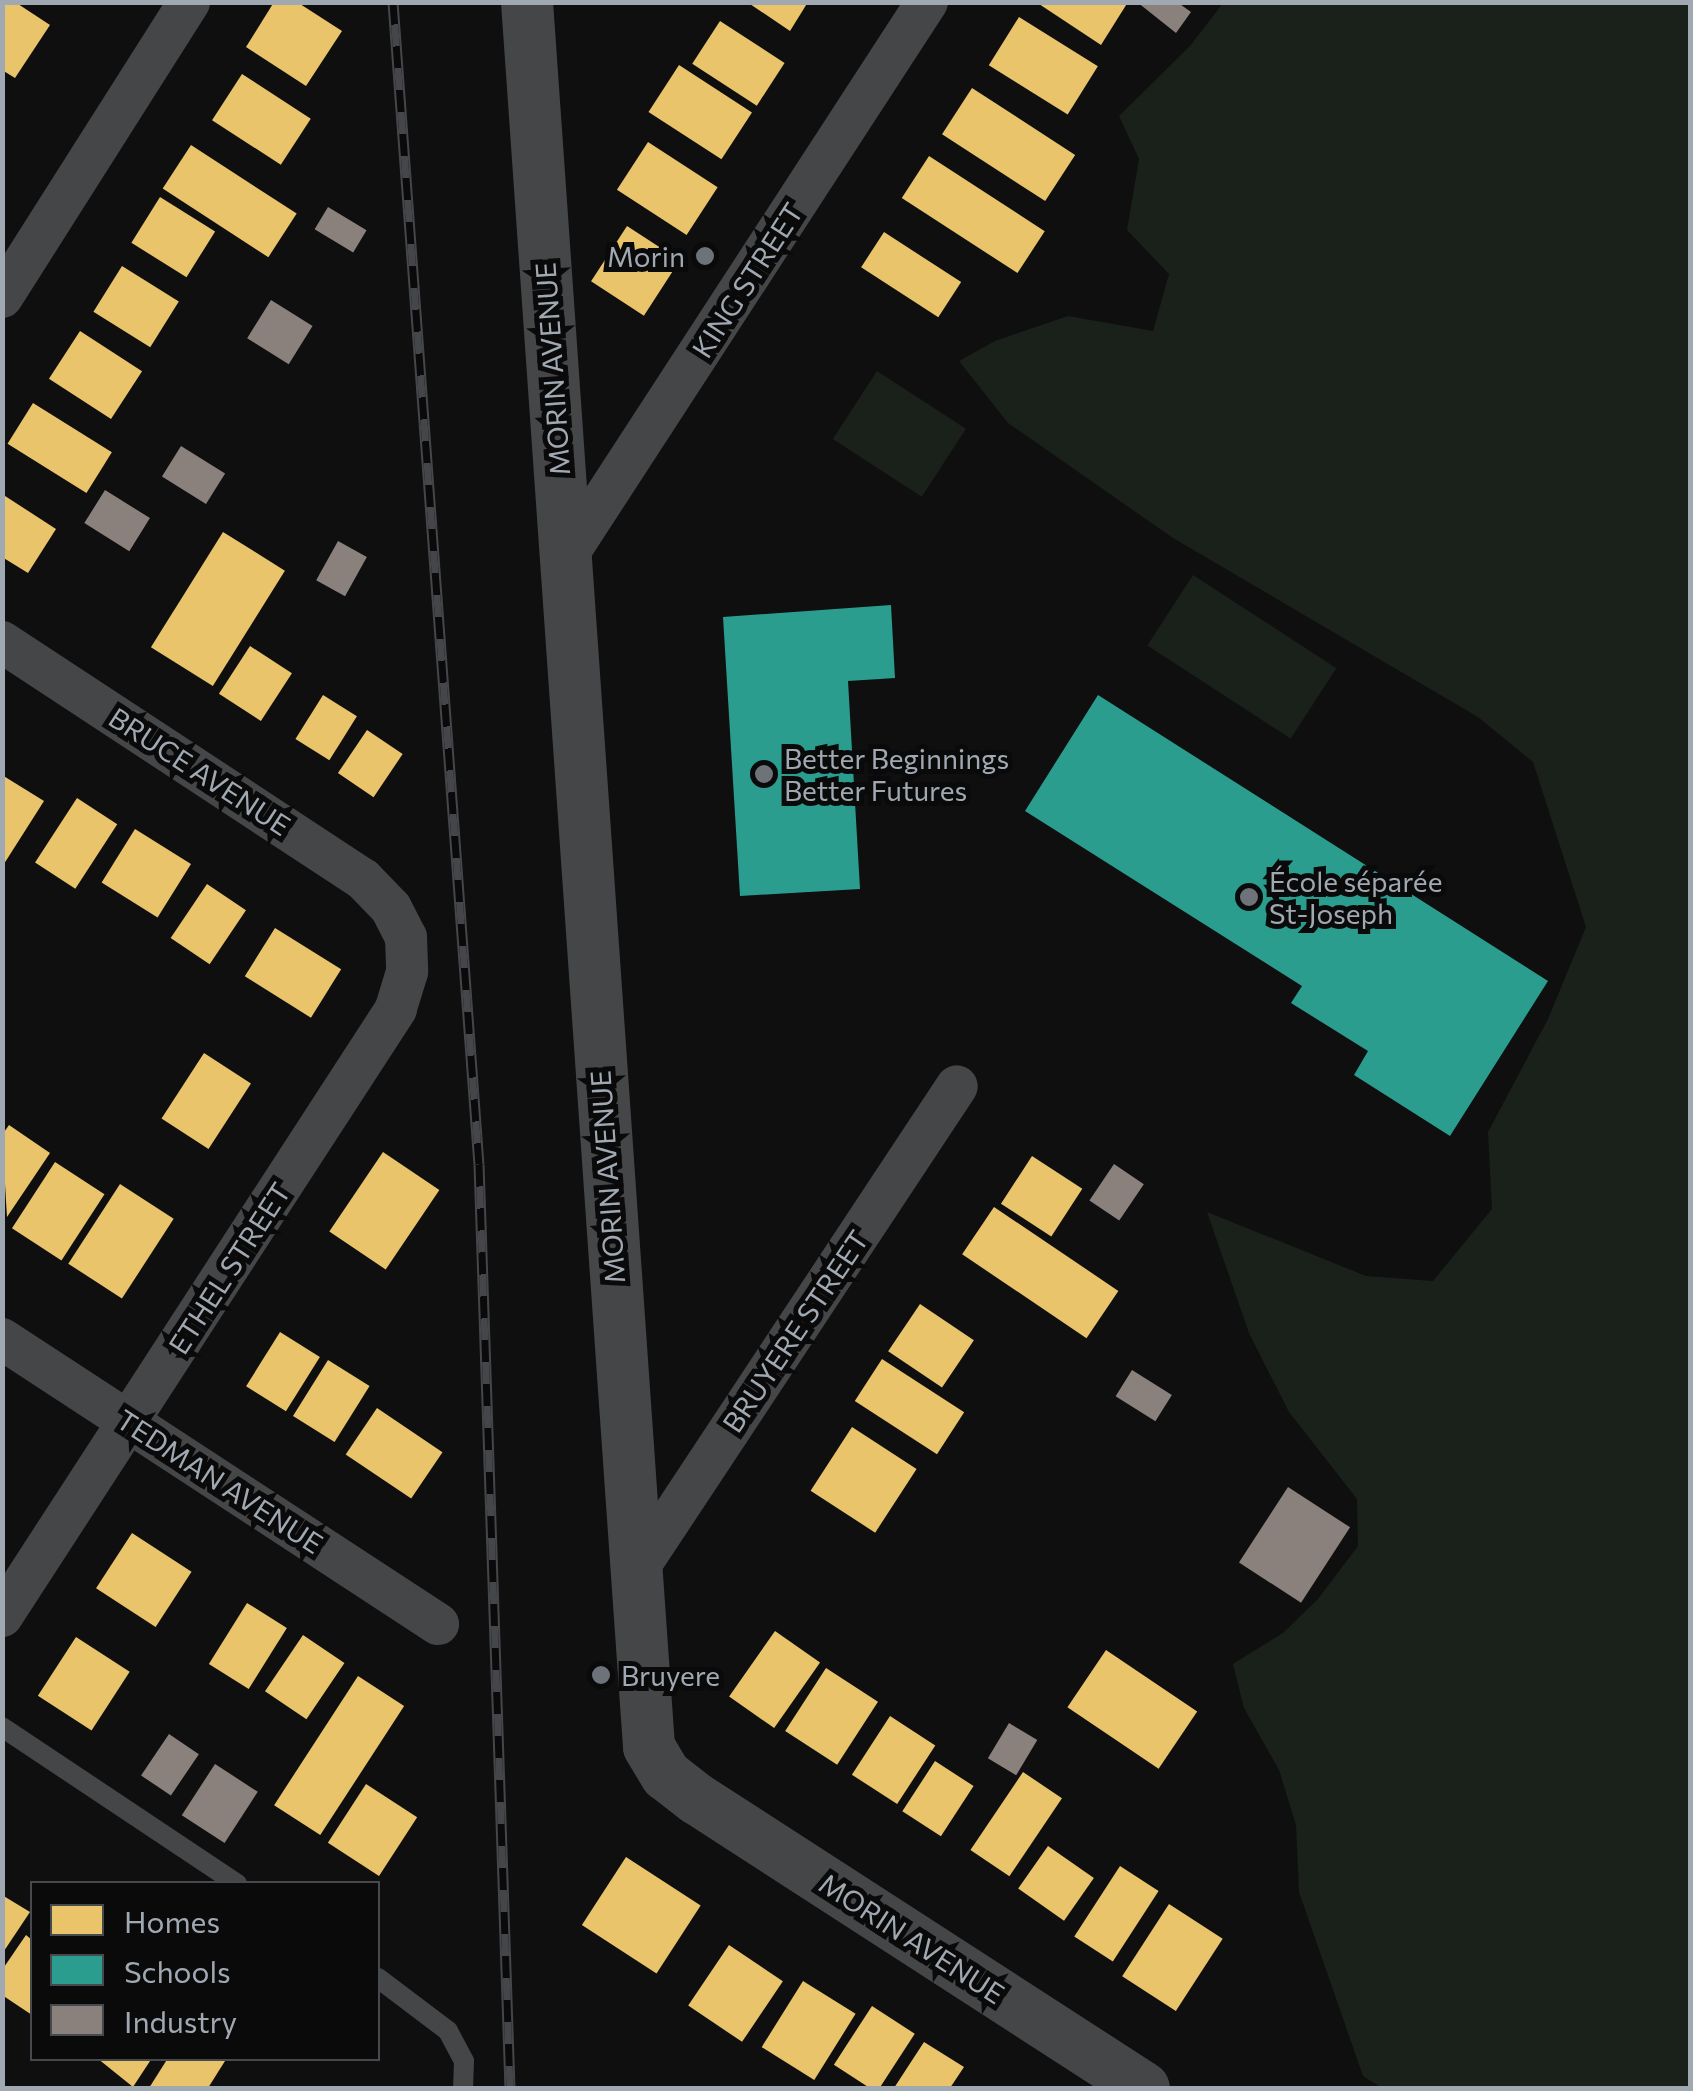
<!DOCTYPE html>
<html>
<head>
<meta charset="utf-8">
<style>
  body { margin:0 }
  #map { position:relative; width:1693px; height:2091px; overflow:hidden; background:#0f0f10; font-family:Commissioner,sans-serif }
  div>[style] { position:absolute }
  [style*='--x'] { left:calc(var(--x)*1px); top:calc(var(--y)*1px); width:calc(var(--w)*1px); rotate:calc(var(--a)*1deg) }
  .green>* { inset:0; background:#1a201a; transform-origin:0 0 }
  .homes>* { inset:0; background:#e9c46a; transform-origin:0 0 }
  .schools>* { inset:0; background:#2a9d8f }
  .industry>* { inset:0; background:#8a817c; transform-origin:0 0 }
  .service>* { height:20px; margin:-10px; padding:0 10px; transform-origin:10px; border-radius:10px; background:#444648 }
  .minor>* { height:42px; margin:-21px; padding:0 21px; transform-origin:21px; border-radius:21px; background:#444648 }
  .tertiary>* { height:52px; margin:-26px; padding:0 26px; transform-origin:26px; border-radius:26px; background:#444648 }
  .rail>* { height:11px; margin-top:-5.5px; transform-origin:0; background:repeating-linear-gradient(90deg,#0a0a0b 0 22px,#444649 0 44px); box-sizing:border-box; border-block:2px solid #444649 }
  .dots>* { width:28px; height:28px; translate:-50% -50%; box-sizing:border-box; border:5px solid #0a0a0b; border-radius:50% }
  span { translate:-50% -50%; white-space:nowrap; text-align:center; line-height:1.15; -webkit-text-stroke:10px #0a0a0b; paint-order:stroke }
  .poi-label { font-size:28px; color:#a0a9b2 }
  .right { translate:-100% -50%; text-align:right }
  .left { translate:0 -50%; text-align:left }
  .street-label { font-size:28px; color:#a0a9b2 }
  .frame { position:absolute; inset:0; border:5px solid #a0a9b2; pointer-events:none }
  .legend { position:absolute; left:30px; top:1881px; width:350px; height:180px; box-sizing:border-box; background:#0a0a0b; border:2px solid #464a4e; margin:0; padding:12px 18px; list-style:none; font-size:30px; color:#a0a9b2 }
  .legend li { display:flex; align-items:center; gap:20px; height:50px }
  .legend b { width:50px; border:2px solid #464a4e }
</style>
</head>
<body>
<div id="map">
  <div class="green">
    <i style="clip-path:polygon(1223px 3px,1690px 3px,1690px 2088px,1382px 2088px,1363px 2076px,1299px 1892px,1296px 1825px,1279px 1770px,1244px 1708px,1233px 1664px,1283px 1633px,1318px 1599px,1358px 1546px,1357px 1499px,1289px 1412px,1249px 1333px,1207px 1212px,1366px 1276px,1433px 1281px,1492px 1209px,1488px 1132px,1548px 1019px,1586px 927px,1533px 762px,1478px 717px,1173px 538px,1008px 423px,959px 361px,995px 341px,1068px 316px,1153px 331px,1169px 274px,1127px 230px,1139px 159px,1119px 116px,1190px 46px)"></i>
    <i style="left:877px;top:371px;width:106px;height:81px;rotate:33deg"></i>
    <i style="left:1193px;top:575px;width:171px;height:84px;rotate:33deg"></i>
  </div>
  <div class="homes">
    <i style="clip-path:polygon(2px 2px,15px 2px,50px 25px,15px 78px,2px 70px)"></i>
    <i style="clip-path:polygon(274px 2px,297px 2px,342px 31px,306px 86px,246px 47px)"></i>
    <i style="clip-path:polygon(747px 2px,808px 2px,790px 31px)"></i>
    <i style="clip-path:polygon(1036px 2px,1128px 2px,1101px 45px)"></i>
    <i style="left:1019px;top:17px;width:93px;height:57px;rotate:32deg"></i>
    <i style="left:720px;top:21px;width:77px;height:51px;rotate:33deg"></i>
    <i style="left:679px;top:65px;width:87px;height:56px;rotate:33deg"></i>
    <i style="left:242px;top:74px;width:82px;height:55px;rotate:33deg"></i>
    <i style="left:972px;top:88px;width:123px;height:55px;rotate:33deg"></i>
    <i style="left:648px;top:142px;width:83px;height:57px;rotate:33deg"></i>
    <i style="left:191px;top:145px;width:126px;height:52px;rotate:33deg"></i>
    <i style="left:929px;top:156px;width:138px;height:50px;rotate:33deg"></i>
    <i style="left:160px;top:197px;width:65px;height:54px;rotate:32deg"></i>
    <i style="left:627px;top:226px;width:63px;height:66px;rotate:33deg"></i>
    <i style="left:884px;top:232px;width:92px;height:42px;rotate:33deg"></i>
    <i style="left:122px;top:266px;width:67px;height:54px;rotate:32deg"></i>
    <i style="left:80px;top:331px;width:74px;height:57px;rotate:33deg"></i>
    <i style="left:33px;top:403px;width:93px;height:48px;rotate:32deg"></i>
    <i style="clip-path:polygon(2px 494px,56px 529px,28px 573px,2px 557px)"></i>
    <i style="left:223px;top:532px;width:73px;height:136px;rotate:32deg"></i>
    <i style="left:250px;top:646px;width:50px;height:57px;rotate:33deg"></i>
    <i style="left:323px;top:695px;width:40px;height:52px;rotate:32deg"></i>
    <i style="left:367px;top:730px;width:43px;height:52px;rotate:34deg"></i>
    <i style="clip-path:polygon(2px 775px,44px 801px,2px 867px)"></i>
    <i style="left:77px;top:798px;width:48px;height:77px;rotate:33deg"></i>
    <i style="left:135px;top:829px;width:66px;height:63px;rotate:32deg"></i>
    <i style="left:207px;top:884px;width:47px;height:65px;rotate:34deg"></i>
    <i style="left:275px;top:928px;width:78px;height:57px;rotate:32deg"></i>
    <i style="left:204px;top:1053px;width:56px;height:78px;rotate:33deg"></i>
    <i style="clip-path:polygon(9px 1125px,50px 1153px,7px 1217px,2px 1135px)"></i>
    <i style="left:383px;top:1152px;width:68px;height:96px;rotate:34deg"></i>
    <i style="left:1032px;top:1156px;width:60px;height:57px;rotate:33deg"></i>
    <i style="left:55px;top:1162px;width:59px;height:79px;rotate:33deg"></i>
    <i style="left:120px;top:1184px;width:64px;height:95px;rotate:33deg"></i>
    <i style="left:994px;top:1207px;width:150px;height:57px;rotate:34deg"></i>
    <i style="left:920px;top:1304px;width:65px;height:57px;rotate:34deg"></i>
    <i style="left:280px;top:1332px;width:47px;height:64px;rotate:32deg"></i>
    <i style="left:882px;top:1359px;width:98px;height:50px;rotate:33deg"></i>
    <i style="left:328px;top:1360px;width:49px;height:66px;rotate:32deg"></i>
    <i style="left:377px;top:1408px;width:79px;height:56px;rotate:34deg"></i>
    <i style="left:852px;top:1427px;width:77px;height:76px;rotate:33deg"></i>
    <i style="left:132px;top:1533px;width:71px;height:66px;rotate:33deg"></i>
    <i style="left:247px;top:1603px;width:47px;height:72px;rotate:32deg"></i>
    <i style="left:775px;top:1631px;width:55px;height:80px;rotate:35deg"></i>
    <i style="left:303px;top:1635px;width:50px;height:68px;rotate:34deg"></i>
    <i style="left:76px;top:1637px;width:64px;height:70px;rotate:33deg"></i>
    <i style="left:1106px;top:1650px;width:110px;height:69px;rotate:34deg"></i>
    <i style="left:826px;top:1668px;width:62px;height:75px;rotate:33deg"></i>
    <i style="left:358px;top:1676px;width:55px;height:154px;rotate:33deg"></i>
    <i style="left:890px;top:1716px;width:54px;height:70px;rotate:33deg"></i>
    <i style="left:935px;top:1761px;width:46px;height:60px;rotate:33deg"></i>
    <i style="left:1023px;top:1772px;width:47px;height:94px;rotate:34deg"></i>
    <i style="left:366px;top:1784px;width:61px;height:70px;rotate:33deg"></i>
    <i style="left:1048px;top:1846px;width:56px;height:52px;rotate:35deg"></i>
    <i style="left:626px;top:1857px;width:89px;height:81px;rotate:33deg"></i>
    <i style="left:1120px;top:1866px;width:46px;height:84px;rotate:33deg"></i>
    <i style="clip-path:polygon(2px 1895px,30px 1912px,2px 1954px)"></i>
    <i style="left:1169px;top:1904px;width:64px;height:86px;rotate:33deg"></i>
    <i style="clip-path:polygon(26px 1935px,32px 1940px,32px 2015px,2px 1995px,2px 1970px)"></i>
    <i style="left:729px;top:1945px;width:65px;height:73px;rotate:34deg"></i>
    <i style="left:803px;top:1981px;width:62px;height:78px;rotate:32deg"></i>
    <i style="left:872px;top:2006px;width:51px;height:70px;rotate:33deg"></i>
    <i style="clip-path:polygon(924px 2042px,964px 2067px,950px 2088px,894px 2088px)"></i>
    <i style="clip-path:polygon(97px 2058px,152px 2058px,133px 2087px)"></i>
    <i style="clip-path:polygon(168px 2058px,221px 2058px,225px 2061px,208px 2088px,149px 2088px)"></i>
  </div>
  <div class="schools">
    <i style="clip-path:polygon(891px 605px,895px 678px,848px 681px,860px 889px,740px 896px,723px 617px)"></i>
    <i style="clip-path:polygon(1098px 695px,1548px 981px,1450px 1136px,1354px 1075px,1368px 1051px,1291px 1003px,1302px 986px,1025px 811px)"></i>
  </div>
  <div class="industry">
    <i style="clip-path:polygon(1137px 2px,1177px 2px,1191px 12px,1176px 33px)"></i>
    <i style="left:328px;top:207px;width:45px;height:26px;rotate:31deg"></i>
    <i style="left:271px;top:300px;width:49px;height:45px;rotate:32deg"></i>
    <i style="left:181px;top:446px;width:52px;height:36px;rotate:32deg"></i>
    <i style="left:105px;top:490px;width:53px;height:39px;rotate:32deg"></i>
    <i style="left:338px;top:541px;width:33px;height:45px;rotate:29deg"></i>
    <i style="left:1114px;top:1164px;width:36px;height:44px;rotate:34deg"></i>
    <i style="left:1132px;top:1370px;width:47px;height:31px;rotate:32deg"></i>
    <i style="left:1288px;top:1487px;width:74px;height:90px;rotate:33deg"></i>
    <i style="left:1009px;top:1723px;width:33px;height:41px;rotate:31deg"></i>
    <i style="left:169px;top:1734px;width:36px;height:50px;rotate:34deg"></i>
    <i style="left:215px;top:1764px;width:51px;height:61px;rotate:33deg"></i>
  </div>
  <div class="service">
    <i style="--x:2;--y:1727;--w:283;--a:33.7"></i>
    <i style="--x:378;--y:1978;--w:88;--a:37.1"></i>
    <i style="--x:448;--y:2031;--w:34;--a:62"></i>
    <i style="--x:464;--y:2061;--w:27;--a:92"></i>
  </div>
  <div class="minor">
    <i style="--x:2;--y:297;--w:349;--a:-57.6"></i>
    <i style="--x:566;--y:557;--w:662;--a:-56.96"></i>
    <i style="--x:2;--y:642;--w:432;--a:33.3"></i>
    <i style="--x:363;--y:879;--w:40;--a:46"></i>
    <i style="--x:391;--y:908;--w:33;--a:63"></i>
    <i style="--x:406;--y:937;--w:35;--a:88"></i>
    <i style="--x:407;--y:972;--w:39;--a:107"></i>
    <i style="--x:396;--y:1009;--w:724;--a:122.99"></i>
    <i style="--x:2;--y:1339;--w:521;--a:33.17"></i>
    <i style="--x:633;--y:1576;--w:587;--a:-56.53"></i>
  </div>
  <div class="tertiary">
    <i style="--x:527;--y:2;--w:1749;--a:86"></i>
    <i style="--x:649;--y:1747;--w:33;--a:59"></i>
    <i style="--x:666;--y:1775;--w:39;--a:38"></i>
    <i style="--x:697;--y:1799;--w:532;--a:32.88"></i>
  </div>
  <div class="rail">
    <i style="--x:393;--y:2;--w:1165;--a:85.77"></i>
    <i style="--x:479;--y:1164;--w:925;--a:88.08"></i>
  </div>
  <div class="dots">
    <i style="left:705px;top:256px;background:#6d7379"></i>
    <i style="left:764px;top:774px;background:#6d7379"></i>
    <i style="left:1249px;top:897px;background:#6d7379"></i>
    <i style="left:601px;top:1675px;background:#6d7379"></i>
  </div>
  <div class="poi-label">
    <span class="right" style="left:685px;top:256px">Morin</span>
    <span class="left" style="left:784px;top:774px">Better Beginnings<br>Better Futures</span>
    <span class="left" style="left:1269px;top:897px">École séparée<br>St-Joseph</span>
    <span class="left" style="left:621px;top:1675px">Bruyere</span>
  </div>
  <div class="street-label">
    <span style="left:747px;top:280px;rotate:-57deg">KING STREET</span>
    <span style="left:552px;top:369px;rotate:-94deg">MORIN AVENUE</span>
    <span style="left:200px;top:771px;rotate:33deg">BRUCE AVENUE</span>
    <span style="left:607px;top:1177px;rotate:-94deg">MORIN AVENUE</span>
    <span style="left:229px;top:1268px;rotate:-57deg">ETHEL STREET</span>
    <span style="left:795px;top:1331px;rotate:-56deg">BRUYERE STREET</span>
    <span style="left:220px;top:1481px;rotate:33deg">TEDMAN AVENUE</span>
    <span style="left:912px;top:1938px;rotate:33deg">MORIN AVENUE</span>
  </div>
  <div class="frame"></div>
  <ul class="legend">
  <li><b style="height:28px;background:#e9c46a"></b>Homes</li>
  <li><b style="height:28px;background:#2a9d8f"></b>Schools</li>
  <li><b style="height:28px;background:#8a817c"></b>Industry</li>
  </ul>
</div>
</body>
</html>
